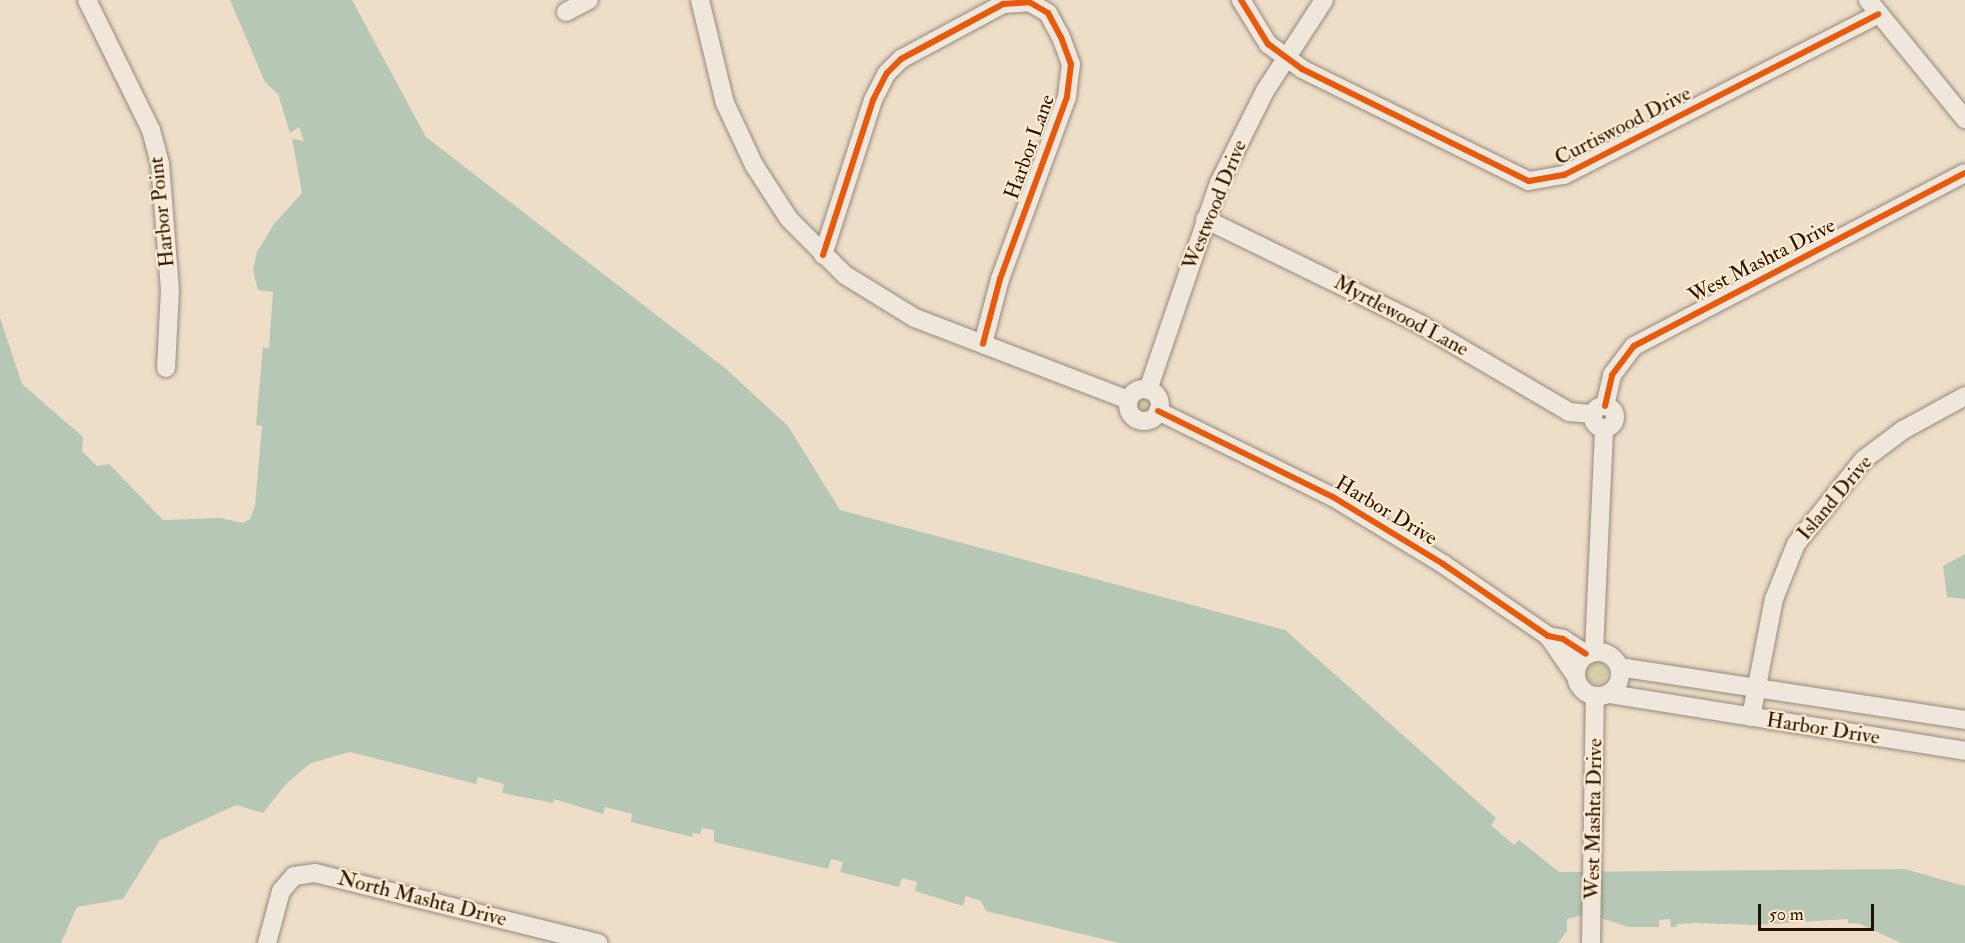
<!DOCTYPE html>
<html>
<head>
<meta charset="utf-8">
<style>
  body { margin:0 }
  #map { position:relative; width:1965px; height:943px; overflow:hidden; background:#eedec8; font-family:"IM FELL Double Pica",serif }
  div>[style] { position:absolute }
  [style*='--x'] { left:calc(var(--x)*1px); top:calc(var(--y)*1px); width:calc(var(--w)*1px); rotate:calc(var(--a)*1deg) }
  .green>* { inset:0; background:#d5cfa8 }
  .round { border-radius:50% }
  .water>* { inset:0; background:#b7c7b5 }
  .roads { filter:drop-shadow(0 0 2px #958a7c) drop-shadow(0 0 2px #958a7c) }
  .minor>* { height:18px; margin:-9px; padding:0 9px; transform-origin:9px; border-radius:9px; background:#efe7dc }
  .minor>.ring { margin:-9px; padding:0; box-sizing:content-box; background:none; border:18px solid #efe7dc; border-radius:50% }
  .cycleway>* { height:6px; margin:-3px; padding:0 3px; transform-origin:3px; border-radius:3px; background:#e8590c }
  span { translate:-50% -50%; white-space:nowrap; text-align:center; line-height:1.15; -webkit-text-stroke:4.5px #feebd1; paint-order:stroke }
  .street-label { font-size:21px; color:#251300 }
  .scale { position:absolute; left:1758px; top:904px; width:116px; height:27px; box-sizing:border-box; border:3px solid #251300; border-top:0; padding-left:8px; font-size:18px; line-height:21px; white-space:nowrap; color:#251300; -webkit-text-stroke:4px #feebd1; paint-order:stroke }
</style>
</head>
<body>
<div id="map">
  <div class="green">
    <i class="round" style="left:1135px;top:396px;width:18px;height:18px"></i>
    <i class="round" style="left:1586px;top:662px;width:22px;height:22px"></i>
  </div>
  <div class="water">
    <i style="clip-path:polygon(230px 0,352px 0,426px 137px,725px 368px,788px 426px,840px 510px,1285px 630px,1496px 818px,1491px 825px,1514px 845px,1519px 840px,1559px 872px,1905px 869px,1965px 886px,1965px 943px,1901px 943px,1860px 924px,1848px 923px,1848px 919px,1755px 925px,1696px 923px,1677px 924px,1677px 927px,1671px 927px,1670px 919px,1659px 920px,1659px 927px,1628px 927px,1589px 914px,1567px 919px,1567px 931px,1558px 943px,1119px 943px,986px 911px,981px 901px,966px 896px,963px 906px,915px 891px,917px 882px,902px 878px,899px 887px,840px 872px,843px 862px,831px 859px,828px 869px,714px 842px,714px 830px,702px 828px,700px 834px,693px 833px,692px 837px,631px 822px,632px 814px,605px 807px,603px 814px,554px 799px,553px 803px,502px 793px,504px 784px,478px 777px,476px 784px,350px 752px,311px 763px,287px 783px,263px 813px,236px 805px,160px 840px,123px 899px,77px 907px,61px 943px,0 943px,0 318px,22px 384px,83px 437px,82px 451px,97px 466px,109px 464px,163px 520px,221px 518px,243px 523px,250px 519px,255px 506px,262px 426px,256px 425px,263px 347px,269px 348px,273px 292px,258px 290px,253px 270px,257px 252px,274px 224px,302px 193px,292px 139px,304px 141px,299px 127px,290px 133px,278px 94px,265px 82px)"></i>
    <i style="clip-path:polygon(1965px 554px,1965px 599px,1947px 597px,1943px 566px)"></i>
  </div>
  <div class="roads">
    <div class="minor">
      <i style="--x:87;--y:0;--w:145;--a:63.8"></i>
      <i style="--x:151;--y:130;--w:34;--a:75"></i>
      <i style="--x:160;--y:163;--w:127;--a:85.5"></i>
      <i style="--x:170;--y:290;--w:78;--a:92.9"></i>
      <i style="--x:700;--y:0;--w:106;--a:76.4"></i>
      <i style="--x:725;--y:103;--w:68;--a:64.9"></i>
      <i style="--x:754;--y:165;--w:64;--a:57.1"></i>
      <i style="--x:789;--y:219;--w:79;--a:45"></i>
      <i style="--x:845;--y:275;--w:82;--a:31.6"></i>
      <i style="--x:915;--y:318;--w:229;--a:21"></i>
      <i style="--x:1241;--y:0;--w:52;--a:58.5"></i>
      <i style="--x:1268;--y:44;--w:42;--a:36.3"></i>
      <i style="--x:1302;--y:69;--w:253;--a:26.3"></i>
      <i style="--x:1529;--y:181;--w:36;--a:-10"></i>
      <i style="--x:1564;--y:175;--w:353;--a:-27.1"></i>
      <i style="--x:1868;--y:0;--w:154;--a:50.8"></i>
      <i style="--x:566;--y:12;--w:26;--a:-28"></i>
      <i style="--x:1205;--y:219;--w:237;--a:26"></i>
      <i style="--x:1418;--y:323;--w:175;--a:30.5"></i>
      <i style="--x:1569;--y:412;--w:24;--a:5"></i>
      <i style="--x:823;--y:255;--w:163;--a:-72.1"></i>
      <i style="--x:873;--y:100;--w:30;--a:-63"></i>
      <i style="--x:887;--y:73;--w:20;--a:-45"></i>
      <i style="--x:901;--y:59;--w:116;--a:-28.3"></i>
      <i style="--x:1003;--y:4;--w:26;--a:-4"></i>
      <i style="--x:1029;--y:2;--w:22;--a:30"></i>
      <i style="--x:1048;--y:13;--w:27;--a:62"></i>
      <i style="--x:1061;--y:37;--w:29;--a:70"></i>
      <i style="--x:1071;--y:64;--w:33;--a:97"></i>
      <i style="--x:1067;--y:97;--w:194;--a:110.2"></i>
      <i style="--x:1000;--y:279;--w:67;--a:104.7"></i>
      <i class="ring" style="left:1128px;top:389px;width:14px;height:14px"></i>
      <i style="--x:1148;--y:390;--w:219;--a:-71.1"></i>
      <i style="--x:1219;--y:183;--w:103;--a:-63.4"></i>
      <i style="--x:1265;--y:91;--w:108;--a:-57"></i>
      <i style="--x:1605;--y:406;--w:32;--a:-77"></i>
      <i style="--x:1612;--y:375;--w:36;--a:-53"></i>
      <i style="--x:1634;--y:346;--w:373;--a:-27.6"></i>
      <i class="ring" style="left:1593px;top:406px;width:4px;height:4px"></i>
      <i style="--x:1158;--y:411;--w:195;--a:26.2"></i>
      <i style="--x:1333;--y:497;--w:129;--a:31.3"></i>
      <i style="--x:1443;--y:564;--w:127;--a:34.4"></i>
      <i style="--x:1548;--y:636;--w:15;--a:11"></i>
      <i style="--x:1563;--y:639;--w:27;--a:33"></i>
      <i style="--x:1548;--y:636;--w:47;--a:55.3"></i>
      <i style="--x:1594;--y:651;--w:223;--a:-87.4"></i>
      <i class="ring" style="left:1576px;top:652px;width:26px;height:26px"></i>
      <i style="--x:1619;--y:667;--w:350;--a:8.7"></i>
      <i style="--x:1610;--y:694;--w:360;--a:9.1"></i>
      <i style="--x:1751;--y:717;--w:120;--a:-79"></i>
      <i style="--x:1774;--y:599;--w:59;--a:-68.2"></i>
      <i style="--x:1796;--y:544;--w:107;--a:-51.4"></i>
      <i style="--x:1863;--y:460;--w:50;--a:-36.9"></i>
      <i style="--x:1903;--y:430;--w:71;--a:-28.7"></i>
      <i style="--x:267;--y:943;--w:54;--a:-74.9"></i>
      <i style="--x:281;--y:891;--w:20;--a:-49"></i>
      <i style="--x:294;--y:876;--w:21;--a:-8"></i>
      <i style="--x:315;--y:873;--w:292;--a:13.9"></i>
      <i style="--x:1591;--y:943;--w:247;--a:-89.1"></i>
    </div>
  </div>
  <div class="cycleway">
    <i style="--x:1241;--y:0;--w:52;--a:58.5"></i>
    <i style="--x:1268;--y:44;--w:42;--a:36.3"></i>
    <i style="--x:1302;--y:69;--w:253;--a:26.3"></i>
    <i style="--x:1529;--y:181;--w:36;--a:-10"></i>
    <i style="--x:1564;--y:175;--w:353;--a:-27.1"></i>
    <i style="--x:823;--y:255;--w:163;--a:-72.1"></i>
    <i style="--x:873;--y:100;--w:30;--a:-63"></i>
    <i style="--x:887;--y:73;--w:20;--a:-45"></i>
    <i style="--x:901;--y:59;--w:116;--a:-28.3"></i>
    <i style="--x:1003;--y:4;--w:26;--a:-4"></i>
    <i style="--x:1029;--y:2;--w:22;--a:30"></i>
    <i style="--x:1048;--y:13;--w:27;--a:62"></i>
    <i style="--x:1061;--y:37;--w:29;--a:70"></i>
    <i style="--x:1071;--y:64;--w:33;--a:97"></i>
    <i style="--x:1067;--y:97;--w:194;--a:110.2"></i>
    <i style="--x:1000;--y:279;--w:67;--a:104.7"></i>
    <i style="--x:1605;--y:406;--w:32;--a:-77"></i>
    <i style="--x:1612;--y:375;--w:36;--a:-53"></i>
    <i style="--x:1634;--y:346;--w:373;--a:-27.6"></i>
    <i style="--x:1158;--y:411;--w:195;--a:26.2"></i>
    <i style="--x:1333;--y:497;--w:129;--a:31.3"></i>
    <i style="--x:1443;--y:564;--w:127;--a:34.4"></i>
    <i style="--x:1548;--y:636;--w:15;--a:11"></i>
    <i style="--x:1563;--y:639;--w:27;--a:33"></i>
  </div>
  <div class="street-label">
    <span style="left:1623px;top:126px;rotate:-27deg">Curtiswood Drive</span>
    <span style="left:1030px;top:147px;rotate:-70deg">Harbor Lane</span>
    <span style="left:1215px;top:205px;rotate:-68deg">Westwood Drive</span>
    <span style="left:162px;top:212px;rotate:-96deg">Harbor Point</span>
    <span style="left:1762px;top:261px;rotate:-27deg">West Mashta Drive</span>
    <span style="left:1401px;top:316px;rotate:28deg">Myrtlewood Lane</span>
    <span style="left:1835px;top:498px;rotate:-50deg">Island Drive</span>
    <span style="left:1386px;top:511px;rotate:31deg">Harbor Drive</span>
    <span style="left:1823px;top:729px;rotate:9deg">Harbor Drive</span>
    <span style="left:1594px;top:819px;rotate:-89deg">West Mashta Drive</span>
    <span style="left:422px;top:899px;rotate:14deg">North Mashta Drive</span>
  </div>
  <div class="scale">50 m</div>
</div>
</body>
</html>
